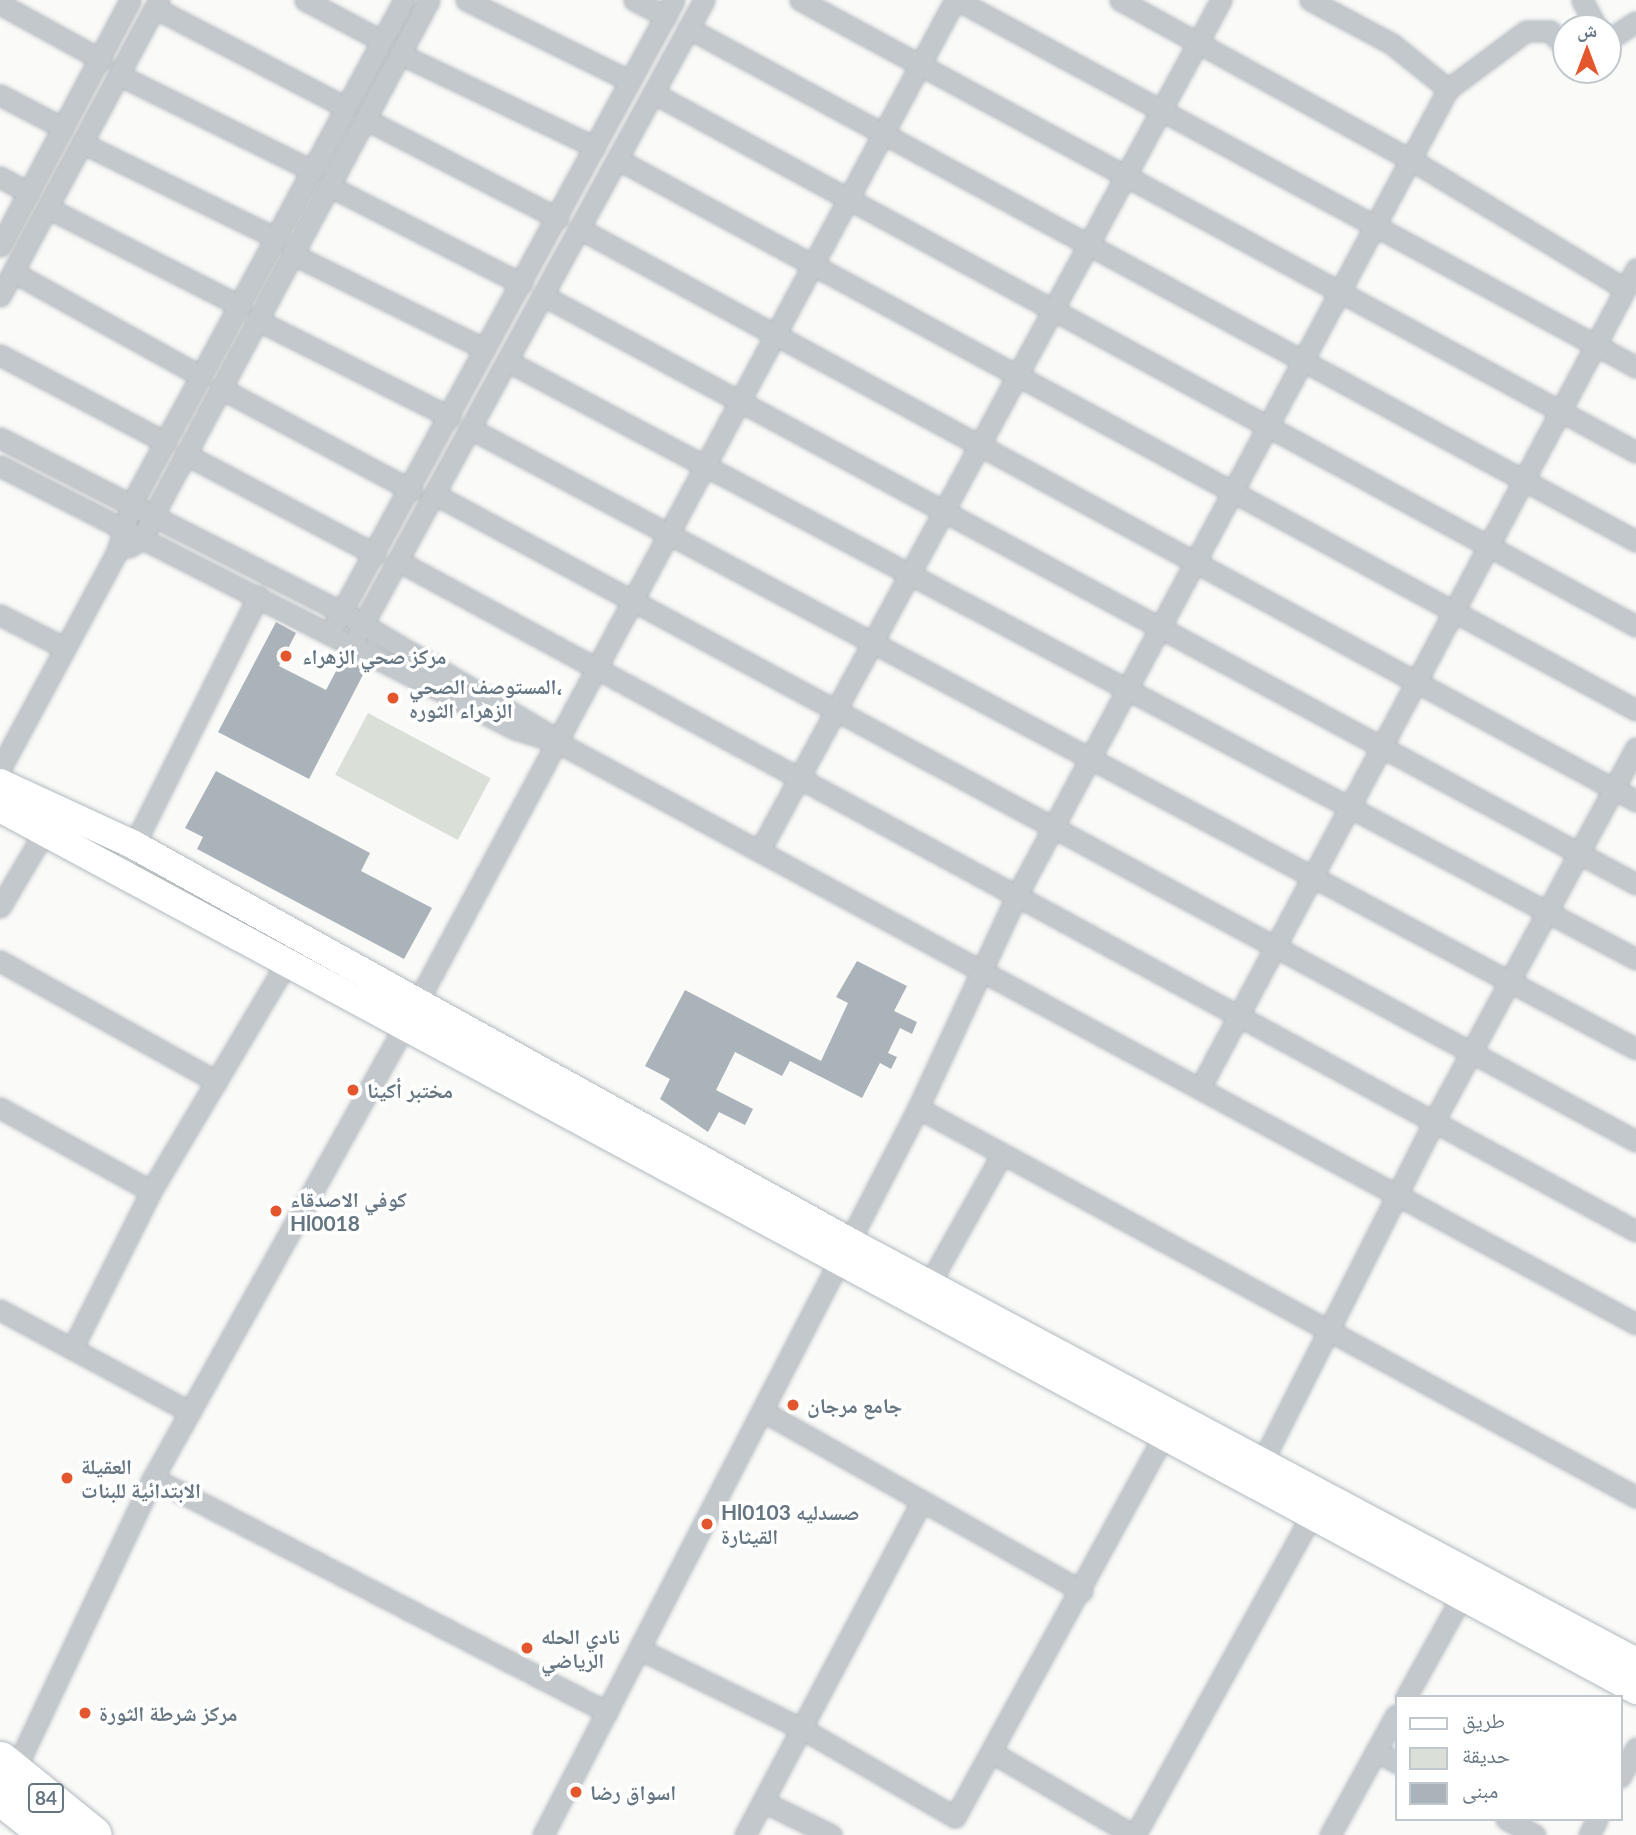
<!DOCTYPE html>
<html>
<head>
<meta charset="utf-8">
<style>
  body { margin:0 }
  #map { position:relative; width:1636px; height:1835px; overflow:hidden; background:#fafaf8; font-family:Lato,"Noto Naskh Arabic",sans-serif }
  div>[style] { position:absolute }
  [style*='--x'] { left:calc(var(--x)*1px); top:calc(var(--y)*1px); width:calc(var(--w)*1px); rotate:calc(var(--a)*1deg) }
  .green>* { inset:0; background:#dadfd7; transform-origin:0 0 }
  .building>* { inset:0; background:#aab3b9 }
  .roads { filter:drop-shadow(0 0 2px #b3babf) drop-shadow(0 0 2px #b3babf) }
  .street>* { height:19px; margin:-9.5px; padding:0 9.5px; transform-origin:9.5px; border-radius:9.5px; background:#c3c8cc }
  .secondary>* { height:28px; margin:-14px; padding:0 14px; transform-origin:14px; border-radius:14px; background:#fff }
  .highway>* { height:37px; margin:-18.5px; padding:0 18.5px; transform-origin:18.5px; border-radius:18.5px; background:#fff }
  .dots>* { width:19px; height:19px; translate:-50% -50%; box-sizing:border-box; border:4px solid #fff; border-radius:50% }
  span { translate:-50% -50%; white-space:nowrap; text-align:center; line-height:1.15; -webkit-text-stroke:7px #fff; paint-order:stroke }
  .shield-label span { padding:2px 5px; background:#fff; border:2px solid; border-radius:5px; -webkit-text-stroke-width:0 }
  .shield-label { font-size:19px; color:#657683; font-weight:700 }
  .poi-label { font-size:21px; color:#657683; font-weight:700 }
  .left { translate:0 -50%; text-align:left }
  .legend { position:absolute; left:1395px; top:1695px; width:228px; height:126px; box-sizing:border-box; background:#fff; border:2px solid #c1c8cd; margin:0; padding:9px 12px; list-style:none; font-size:21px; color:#657683 }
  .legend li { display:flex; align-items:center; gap:14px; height:35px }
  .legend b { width:35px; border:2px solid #c1c8cd }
  .north { position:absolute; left:1552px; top:14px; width:70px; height:70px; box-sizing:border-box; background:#fff; border:2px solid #c1c8cd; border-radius:50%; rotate:0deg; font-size:19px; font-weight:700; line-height:28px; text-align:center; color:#657683 }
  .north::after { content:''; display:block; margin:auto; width:24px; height:32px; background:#e4572e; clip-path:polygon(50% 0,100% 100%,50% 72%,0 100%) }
</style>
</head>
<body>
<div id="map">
  <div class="green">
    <i style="left:368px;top:713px;width:139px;height:70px;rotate:28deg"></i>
  </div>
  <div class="building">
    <i style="clip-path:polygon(276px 622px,296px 633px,279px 666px,326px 690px,343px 658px,366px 669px,309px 779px,218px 732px)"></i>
    <i style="clip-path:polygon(216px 771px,370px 853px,361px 871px,432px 908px,404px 959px,197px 849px,203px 837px,185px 828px)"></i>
    <i style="clip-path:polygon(857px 961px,907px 986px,894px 1011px,917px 1022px,912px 1034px,900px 1028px,888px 1053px,897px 1057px,891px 1069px,880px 1063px,862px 1098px,790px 1061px,782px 1076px,735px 1052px,716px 1090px,753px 1109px,745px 1125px,719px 1112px,708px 1132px,660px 1099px,670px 1079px,645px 1066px,685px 990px,821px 1061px,848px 1003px,836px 997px)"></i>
  </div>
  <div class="roads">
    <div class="street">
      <i style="--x:305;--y:0;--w:87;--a:28"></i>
      <i style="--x:466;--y:0;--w:183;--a:26.3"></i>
      <i style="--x:634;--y:0;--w:36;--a:27"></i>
      <i style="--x:800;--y:0;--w:950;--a:28.4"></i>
      <i style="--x:957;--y:0;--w:772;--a:28.39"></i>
      <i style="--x:1120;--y:0;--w:334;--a:28.8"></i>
      <i style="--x:1413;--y:161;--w:248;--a:31.1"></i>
      <i style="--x:1310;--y:0;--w:93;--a:28.2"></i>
      <i style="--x:1392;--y:44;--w:72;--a:38.8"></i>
      <i style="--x:1582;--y:0;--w:32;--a:62"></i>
      <i style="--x:0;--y:4;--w:116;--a:28.8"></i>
      <i style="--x:155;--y:8;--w:216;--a:27.5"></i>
      <i style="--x:688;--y:28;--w:1078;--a:28.42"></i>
      <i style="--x:1608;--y:40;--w:33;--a:-33"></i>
      <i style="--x:400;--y:54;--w:216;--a:25.5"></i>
      <i style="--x:119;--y:75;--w:216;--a:26.3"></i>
      <i style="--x:653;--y:93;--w:1118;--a:28.47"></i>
      <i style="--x:0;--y:95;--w:71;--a:27.6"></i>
      <i style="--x:365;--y:119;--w:217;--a:27.2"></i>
      <i style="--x:82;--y:143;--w:216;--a:26.1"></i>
      <i style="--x:617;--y:159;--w:1158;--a:28.4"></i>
      <i style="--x:0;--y:177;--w:33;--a:29"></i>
      <i style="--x:329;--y:186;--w:216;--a:26.9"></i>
      <i style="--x:48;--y:208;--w:216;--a:27"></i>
      <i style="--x:580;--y:229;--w:1201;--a:28.44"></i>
      <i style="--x:0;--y:246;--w:278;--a:-62.1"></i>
      <i style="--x:292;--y:254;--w:215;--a:26.2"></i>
      <i style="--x:13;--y:272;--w:215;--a:29"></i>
      <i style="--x:0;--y:296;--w:336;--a:-61.8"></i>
      <i style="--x:544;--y:296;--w:1240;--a:28.3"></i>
      <i style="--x:257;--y:320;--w:216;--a:26.7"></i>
      <i style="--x:0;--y:355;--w:187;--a:27.8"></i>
      <i style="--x:509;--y:362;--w:1275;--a:27.91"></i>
      <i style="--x:220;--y:388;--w:217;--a:28.1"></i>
      <i style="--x:473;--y:430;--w:1317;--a:28.02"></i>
      <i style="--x:0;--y:438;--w:384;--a:27"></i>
      <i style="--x:342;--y:612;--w:239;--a:30.6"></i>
      <i style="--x:185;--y:454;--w:215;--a:27.8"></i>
      <i style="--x:0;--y:466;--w:578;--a:27.05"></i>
      <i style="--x:515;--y:729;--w:44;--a:17.2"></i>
      <i style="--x:557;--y:742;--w:1226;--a:28.34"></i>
      <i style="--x:436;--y:495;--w:1363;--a:28.3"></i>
      <i style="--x:129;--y:547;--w:13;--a:-32"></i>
      <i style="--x:140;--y:540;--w:612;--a:-61.84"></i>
      <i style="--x:400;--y:562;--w:1405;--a:28.43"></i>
      <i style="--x:0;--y:615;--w:73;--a:26.9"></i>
      <i style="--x:330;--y:633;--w:720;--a:-61.48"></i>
      <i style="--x:351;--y:646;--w:736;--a:-61.35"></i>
      <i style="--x:0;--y:769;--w:244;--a:-61.7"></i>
      <i style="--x:116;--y:554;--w:56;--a:-72.2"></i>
      <i style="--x:133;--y:501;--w:570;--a:-61.59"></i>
      <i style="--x:760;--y:850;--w:967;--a:-61.53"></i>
      <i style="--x:122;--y:869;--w:305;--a:-63.5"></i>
      <i style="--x:0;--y:907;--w:88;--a:-59.4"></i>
      <i style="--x:0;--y:961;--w:248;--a:29.1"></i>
      <i style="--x:1200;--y:1088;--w:928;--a:-61.97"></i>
      <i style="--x:0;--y:1108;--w:172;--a:28.8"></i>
      <i style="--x:918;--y:1108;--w:817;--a:28.45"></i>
      <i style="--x:929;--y:1284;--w:149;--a:-60.7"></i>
      <i style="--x:0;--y:1310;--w:216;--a:28.2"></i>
      <i style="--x:72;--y:1349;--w:177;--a:-63.4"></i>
      <i style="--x:151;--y:1191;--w:266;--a:-59.3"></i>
      <i style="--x:764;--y:1412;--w:365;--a:29.4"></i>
      <i style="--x:1257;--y:1472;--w:393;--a:-63.2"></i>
      <i style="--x:1434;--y:1121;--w:424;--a:-61.6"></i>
      <i style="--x:153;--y:1478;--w:511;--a:27.27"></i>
      <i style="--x:641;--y:1650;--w:184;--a:26.1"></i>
      <i style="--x:806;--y:1731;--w:172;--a:30"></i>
      <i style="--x:955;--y:1817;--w:435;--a:-61.3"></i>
      <i style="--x:1406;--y:1697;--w:118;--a:-61"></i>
      <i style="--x:1376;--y:1751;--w:23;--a:29"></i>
      <i style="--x:991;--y:1752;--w:164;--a:30.3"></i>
      <i style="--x:14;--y:1772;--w:325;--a:-64.7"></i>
      <i style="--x:153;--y:1478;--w:516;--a:-60.9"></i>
      <i style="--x:404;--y:1027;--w:1165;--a:-61.79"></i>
      <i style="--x:1620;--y:1777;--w:33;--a:-61"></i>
      <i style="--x:764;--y:1802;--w:75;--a:26.2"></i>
      <i style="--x:1506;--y:1819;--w:33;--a:29"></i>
      <i style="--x:543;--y:1835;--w:818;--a:-62.71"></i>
      <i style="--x:918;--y:1108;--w:235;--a:-65.1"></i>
      <i style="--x:1017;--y:895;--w:914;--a:-61.86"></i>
      <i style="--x:1448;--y:89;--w:97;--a:-36.6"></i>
      <i style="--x:1526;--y:31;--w:24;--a:0"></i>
      <i style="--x:1550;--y:31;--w:23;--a:47"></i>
      <i style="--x:745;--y:1835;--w:378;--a:-62.1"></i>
      <i style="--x:1135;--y:1835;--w:367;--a:-61.1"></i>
      <i style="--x:1330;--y:1835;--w:137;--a:-61.2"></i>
      <i style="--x:1589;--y:1835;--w:18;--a:-63"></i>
    </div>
    <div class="secondary">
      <i style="--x:0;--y:783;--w:148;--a:24.8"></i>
      <i style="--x:134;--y:845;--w:819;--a:29.01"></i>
      <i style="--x:850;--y:1242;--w:891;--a:28.12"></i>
      <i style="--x:0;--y:808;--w:1859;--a:28.33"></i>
    </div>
    <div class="highway">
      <i style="--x:0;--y:1760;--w:119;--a:38.9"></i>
      <i style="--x:0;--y:1796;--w:63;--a:38.5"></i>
    </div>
  </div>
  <div class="dots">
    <i style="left:286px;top:656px;background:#e4572e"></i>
    <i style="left:393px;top:698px;background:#e4572e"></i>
    <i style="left:353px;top:1090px;background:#e4572e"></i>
    <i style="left:276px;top:1211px;background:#e4572e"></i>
    <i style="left:793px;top:1405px;background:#e4572e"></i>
    <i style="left:67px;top:1478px;background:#e4572e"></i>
    <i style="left:707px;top:1524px;background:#e4572e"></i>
    <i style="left:527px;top:1648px;background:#e4572e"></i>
    <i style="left:85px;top:1713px;background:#e4572e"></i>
    <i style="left:576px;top:1792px;background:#e4572e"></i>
  </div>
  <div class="shield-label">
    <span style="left:46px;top:1798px">84</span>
  </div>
  <div class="poi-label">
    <span class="left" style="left:302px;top:656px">مركز صحي الزهراء</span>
    <span class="left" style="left:409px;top:698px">المستوصف الصحي،<br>الزهراء الثوره</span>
    <span class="left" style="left:367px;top:1090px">مختبر أكينا</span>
    <span class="left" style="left:290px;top:1211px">كوفي الاصدقاء<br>Hl0018</span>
    <span class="left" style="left:807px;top:1405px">جامع مرجان</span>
    <span class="left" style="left:81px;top:1478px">العقيلة<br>الابتدائية للبنات</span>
    <span class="left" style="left:721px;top:1524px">Hl0103 صسدليه<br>القيثارة</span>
    <span class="left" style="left:541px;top:1648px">نادي الحله<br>الرياضي</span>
    <span class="left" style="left:99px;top:1713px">مركز شرطة الثورة</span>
    <span class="left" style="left:590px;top:1792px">اسواق رضا</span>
  </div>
  <ul class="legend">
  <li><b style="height:9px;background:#fff"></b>طريق</li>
  <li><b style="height:19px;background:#dadfd7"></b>حديقة</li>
  <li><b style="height:19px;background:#aab3b9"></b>مبنى</li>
  </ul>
  <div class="north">ش</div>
</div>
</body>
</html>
